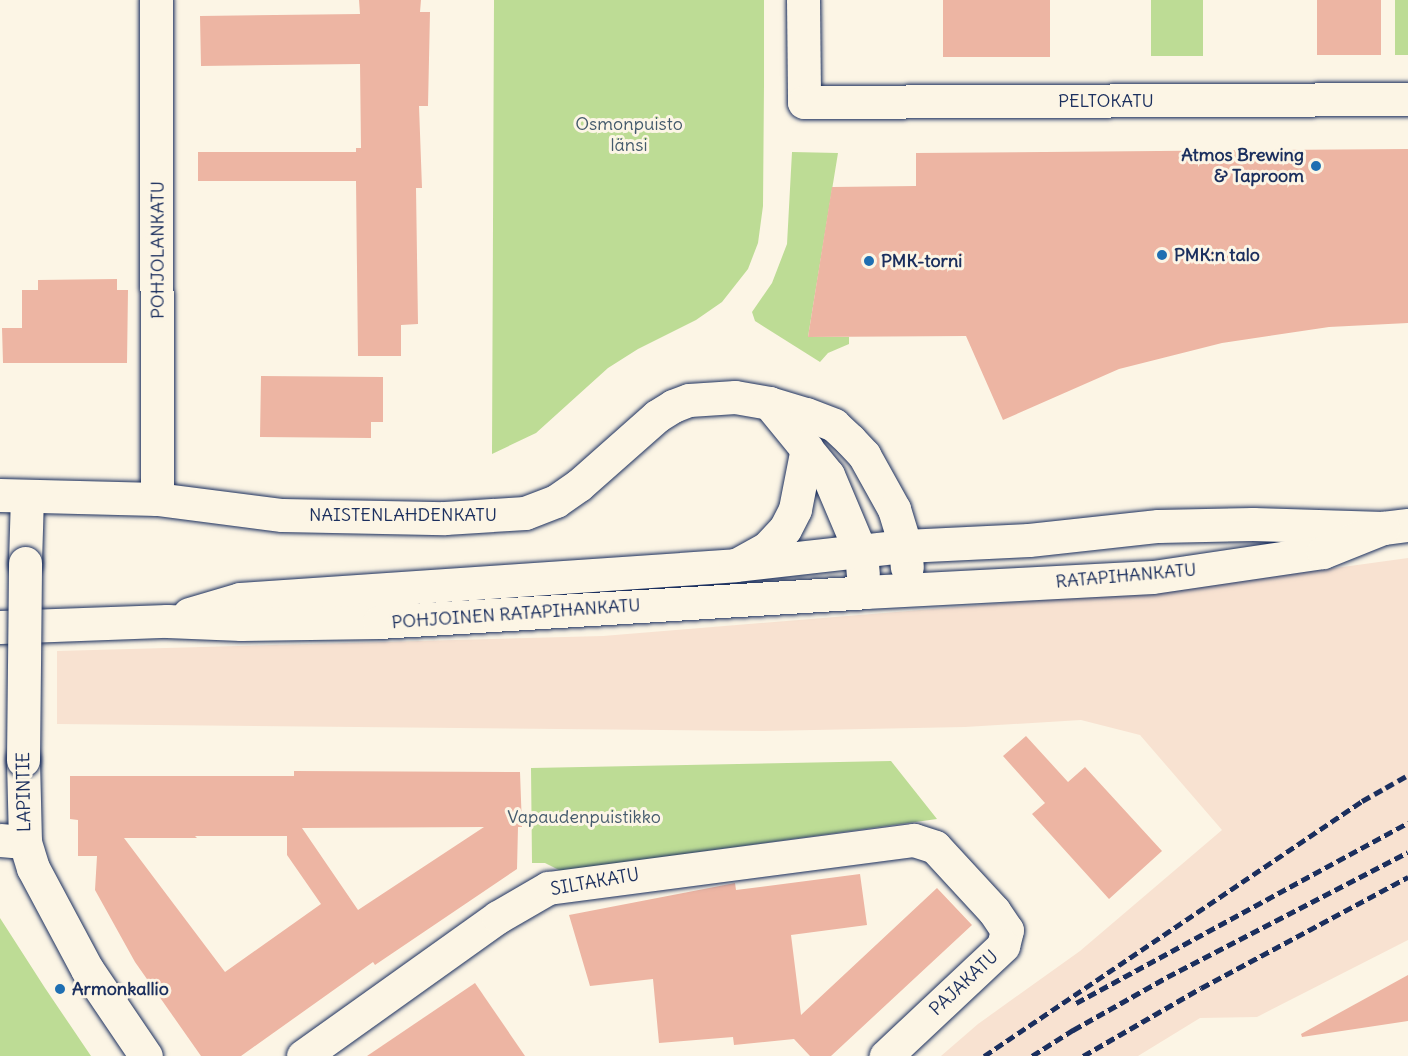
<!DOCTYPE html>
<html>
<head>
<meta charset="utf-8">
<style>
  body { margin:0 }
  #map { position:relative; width:1408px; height:1056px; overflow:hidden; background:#fcf5e5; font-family:Delius,sans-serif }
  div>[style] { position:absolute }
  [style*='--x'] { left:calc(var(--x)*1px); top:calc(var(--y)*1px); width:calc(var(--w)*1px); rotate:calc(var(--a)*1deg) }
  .built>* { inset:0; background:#f8e2d1 }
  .green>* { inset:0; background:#bddc95; transform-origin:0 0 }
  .building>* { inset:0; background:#edb5a3; transform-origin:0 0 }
  .roads { filter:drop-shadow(0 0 2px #1b2f5e) drop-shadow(0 0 2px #1b2f5e) }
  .minor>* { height:33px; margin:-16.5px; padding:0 16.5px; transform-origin:16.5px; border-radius:16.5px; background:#fcf5e5 }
  .major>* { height:33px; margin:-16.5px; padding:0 16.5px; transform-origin:16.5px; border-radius:16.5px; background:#fcf5e5 }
  .rail>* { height:4.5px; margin-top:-2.25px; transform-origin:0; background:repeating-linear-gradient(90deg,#1b2f5e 0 9px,transparent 0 13.5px) }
  .bridges { filter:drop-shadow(0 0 2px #1b2f5e) drop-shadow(0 0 2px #1b2f5e) }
  .major-bridge>* { height:33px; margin:-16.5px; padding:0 16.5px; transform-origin:16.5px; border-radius:16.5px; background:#fcf5e5 }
  .dots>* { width:16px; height:16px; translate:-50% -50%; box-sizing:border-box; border:3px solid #fcf5e5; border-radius:50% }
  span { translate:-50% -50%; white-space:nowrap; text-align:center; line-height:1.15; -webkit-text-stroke:6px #fcf5e5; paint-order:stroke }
  .street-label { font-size:18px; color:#1b2f5e }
  .park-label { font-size:18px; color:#445a6c }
  .poi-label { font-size:18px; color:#1b2f5e; font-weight:700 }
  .right { translate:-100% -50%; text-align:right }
  .left { translate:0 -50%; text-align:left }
</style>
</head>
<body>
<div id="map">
  <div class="built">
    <i style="clip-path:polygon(1408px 558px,1408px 940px,1257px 1017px,1200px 1018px,1138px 1056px,941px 1056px,978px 1024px,1080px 951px,1222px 830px,1140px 735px,1081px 720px,965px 727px,764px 731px,57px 724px,57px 651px,603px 636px,1190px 588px)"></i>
  </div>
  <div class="green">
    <i style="clip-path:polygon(494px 0,764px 0,764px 85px,763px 206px,758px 243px,748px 269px,722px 302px,696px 320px,638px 349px,608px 368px,536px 433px,492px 454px)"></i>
    <i style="left:1151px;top:0;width:52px;height:56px"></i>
    <i style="left:1395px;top:0;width:13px;height:55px"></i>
    <i style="clip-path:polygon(792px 152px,838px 153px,808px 337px,849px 337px,849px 344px,828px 353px,820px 362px,755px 321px,752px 312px,772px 283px,787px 244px)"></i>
    <i style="clip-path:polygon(891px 761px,937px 819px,561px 871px,545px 863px,532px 863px,531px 768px)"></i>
    <i style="clip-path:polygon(0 918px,45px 988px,91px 1056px,0 1056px)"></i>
  </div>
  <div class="building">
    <i style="clip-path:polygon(359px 0,421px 0,420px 12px,430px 12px,428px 106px,419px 106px,422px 188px,416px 188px,418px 324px,401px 325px,401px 356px,358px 356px,356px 181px,198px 181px,198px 152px,356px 152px,356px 148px,361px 148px,360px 64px,201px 66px,200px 16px,360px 14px)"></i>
    <i style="left:943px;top:0;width:107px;height:57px"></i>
    <i style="left:1317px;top:0;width:64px;height:55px"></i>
    <i style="clip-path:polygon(1408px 149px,1408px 323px,1329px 327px,1222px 343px,1119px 369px,1003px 420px,966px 336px,808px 337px,832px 187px,916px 186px,916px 153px)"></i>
    <i style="clip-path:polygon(117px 279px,117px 290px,128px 290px,127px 363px,3px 363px,2px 328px,22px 328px,22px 290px,38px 290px,38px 280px)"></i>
    <i style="clip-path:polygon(261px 376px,383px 377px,383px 422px,371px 422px,371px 438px,260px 437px)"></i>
    <i style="clip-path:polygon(1026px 736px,1068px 782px,1085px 767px,1162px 851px,1109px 899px,1032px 814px,1045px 803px,1003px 756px)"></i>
    <i style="clip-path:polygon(evenodd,294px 771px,520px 772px,522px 827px,518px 827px,517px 869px,375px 965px,373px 962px,241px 1056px,201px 1056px,135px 962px,95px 890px,97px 856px,78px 856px,78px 820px,70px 819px,70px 776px,294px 776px,294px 771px,484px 827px,358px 910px,302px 828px,484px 827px,294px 771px,195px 836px,287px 836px,287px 855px,321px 904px,225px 972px,124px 838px,197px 838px,195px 836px)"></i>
    <i style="clip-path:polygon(860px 874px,867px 925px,791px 935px,801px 1015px,937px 888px,972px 925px,831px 1056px,810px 1056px,794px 1039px,734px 1045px,733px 1037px,659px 1043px,653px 979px,590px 986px,569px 915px,735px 883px,736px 890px)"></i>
    <i style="clip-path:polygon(1408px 975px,1408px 1021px,1302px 1037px,1301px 1034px)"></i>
    <i style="clip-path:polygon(475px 983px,525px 1056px,367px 1056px)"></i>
  </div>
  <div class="roads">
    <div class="minor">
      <i style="--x:803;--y:0;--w:102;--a:89.4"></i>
      <i style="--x:804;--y:102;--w:604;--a:-0.28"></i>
      <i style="--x:0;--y:840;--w:25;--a:5"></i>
      <i style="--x:303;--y:1056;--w:239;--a:-35.5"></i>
      <i style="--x:498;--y:917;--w:58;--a:-30.1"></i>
      <i style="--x:548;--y:888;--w:369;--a:-7.5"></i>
      <i style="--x:914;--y:840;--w:22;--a:18"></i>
      <i style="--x:935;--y:847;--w:87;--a:47.3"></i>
      <i style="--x:994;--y:911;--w:23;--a:56"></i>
      <i style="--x:1007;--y:930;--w:16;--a:104"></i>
      <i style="--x:1003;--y:946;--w:161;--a:136.8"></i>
    </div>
    <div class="major">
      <i style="--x:156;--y:0;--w:499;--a:89.9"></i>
      <i style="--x:769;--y:403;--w:93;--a:50.7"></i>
      <i style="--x:828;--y:475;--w:85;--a:67.1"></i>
      <i style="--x:861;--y:553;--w:21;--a:85"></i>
      <i style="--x:0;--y:495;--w:157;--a:1.5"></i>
      <i style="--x:157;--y:499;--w:126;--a:7.3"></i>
      <i style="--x:282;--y:515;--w:163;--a:1.1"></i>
      <i style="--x:445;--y:518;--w:80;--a:-3.6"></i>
      <i style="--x:525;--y:513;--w:33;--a:-21"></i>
      <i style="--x:556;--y:501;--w:28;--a:-35"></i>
      <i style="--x:579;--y:485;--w:104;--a:-41.5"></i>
      <i style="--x:657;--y:416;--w:19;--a:-32"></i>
      <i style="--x:673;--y:406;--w:17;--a:-21"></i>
      <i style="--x:689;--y:400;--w:46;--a:-3.7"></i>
      <i style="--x:735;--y:397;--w:35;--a:10"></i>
      <i style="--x:769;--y:403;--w:39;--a:17"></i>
      <i style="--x:806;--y:414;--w:30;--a:21"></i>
      <i style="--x:834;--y:425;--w:22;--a:43"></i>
      <i style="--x:850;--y:440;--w:21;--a:47"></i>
      <i style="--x:864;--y:455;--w:62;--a:60.9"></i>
      <i style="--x:894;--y:509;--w:39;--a:73"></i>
      <i style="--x:905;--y:546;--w:21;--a:85"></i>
      <i style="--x:25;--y:563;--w:67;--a:-88.3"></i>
      <i style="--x:740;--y:563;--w:31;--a:-29"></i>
      <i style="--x:767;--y:548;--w:26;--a:-47"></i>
      <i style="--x:785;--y:529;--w:22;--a:-63"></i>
      <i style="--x:795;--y:509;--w:62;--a:-78.9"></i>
      <i style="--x:189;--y:614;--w:53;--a:-16.4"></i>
      <i style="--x:240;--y:599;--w:496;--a:-3.9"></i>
      <i style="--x:735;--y:565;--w:171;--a:-6.4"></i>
      <i style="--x:905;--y:546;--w:124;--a:-2.8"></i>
      <i style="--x:1029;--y:540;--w:130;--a:-6.2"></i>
      <i style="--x:1158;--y:526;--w:95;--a:-1.2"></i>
      <i style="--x:1253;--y:524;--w:130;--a:1.8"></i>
      <i style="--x:1383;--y:528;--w:25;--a:-7"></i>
      <i style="--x:0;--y:627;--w:167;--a:-2.1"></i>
      <i style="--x:167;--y:621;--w:74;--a:2.3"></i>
      <i style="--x:241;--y:624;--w:138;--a:-0.8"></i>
      <i style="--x:379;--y:622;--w:487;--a:-3.5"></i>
      <i style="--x:865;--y:592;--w:288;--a:-3"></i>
      <i style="--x:1153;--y:577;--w:172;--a:-8.4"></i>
      <i style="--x:1323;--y:552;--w:65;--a:-21.8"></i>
      <i style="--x:23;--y:760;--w:82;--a:88.6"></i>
      <i style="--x:25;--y:842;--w:27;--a:73"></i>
      <i style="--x:33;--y:868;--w:115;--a:61.9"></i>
      <i style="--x:87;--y:969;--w:105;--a:55.9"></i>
    </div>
  </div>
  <div class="rail">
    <i style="--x:1076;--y:1003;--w:378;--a:-28.5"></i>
    <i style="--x:984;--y:1056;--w:456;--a:-34"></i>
    <i style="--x:1362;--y:801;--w:53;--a:-29.5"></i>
    <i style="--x:1032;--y:1056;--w:49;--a:-32.4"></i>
    <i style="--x:1073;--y:1030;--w:108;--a:-29.4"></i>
    <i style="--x:1167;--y:977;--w:271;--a:-27.4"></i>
    <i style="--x:1083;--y:1056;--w:136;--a:-30"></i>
    <i style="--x:1201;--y:988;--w:235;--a:-28.2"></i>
  </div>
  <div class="bridges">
    <div class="major-bridge">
      <i style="--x:23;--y:760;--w:197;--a:-89.4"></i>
    </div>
  </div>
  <div class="dots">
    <i style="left:1316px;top:166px;background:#1f6fb2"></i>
    <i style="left:1162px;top:255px;background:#1f6fb2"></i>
    <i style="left:869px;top:261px;background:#1f6fb2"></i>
    <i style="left:60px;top:989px;background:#1f6fb2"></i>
  </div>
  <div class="street-label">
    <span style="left:1106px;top:101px">PELTOKATU</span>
    <span style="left:158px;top:250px;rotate:-90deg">POHJOLANKATU</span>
    <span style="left:403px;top:515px">NAISTENLAHDENKATU</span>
    <span style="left:1126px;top:576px;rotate:-5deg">RATAPIHANKATU</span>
    <span style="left:516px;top:614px;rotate:-4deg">POHJOINEN RATAPIHANKATU</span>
    <span style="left:24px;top:792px;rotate:-91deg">LAPINTIE</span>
    <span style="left:595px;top:882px;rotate:-10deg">SILTAKATU</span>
    <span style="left:964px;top:983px;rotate:-43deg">PAJAKATU</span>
  </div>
  <div class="park-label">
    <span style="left:629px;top:135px">Osmonpuisto<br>länsi</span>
    <span style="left:584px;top:817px">Vapaudenpuistikko</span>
  </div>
  <div class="poi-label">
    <span class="right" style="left:1304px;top:166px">Atmos Brewing<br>&amp; Taproom</span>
    <span class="left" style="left:1174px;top:255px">PMK:n talo</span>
    <span class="left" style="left:881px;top:261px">PMK-torni</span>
    <span class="left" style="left:72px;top:989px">Armonkallio</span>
  </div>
</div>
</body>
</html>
